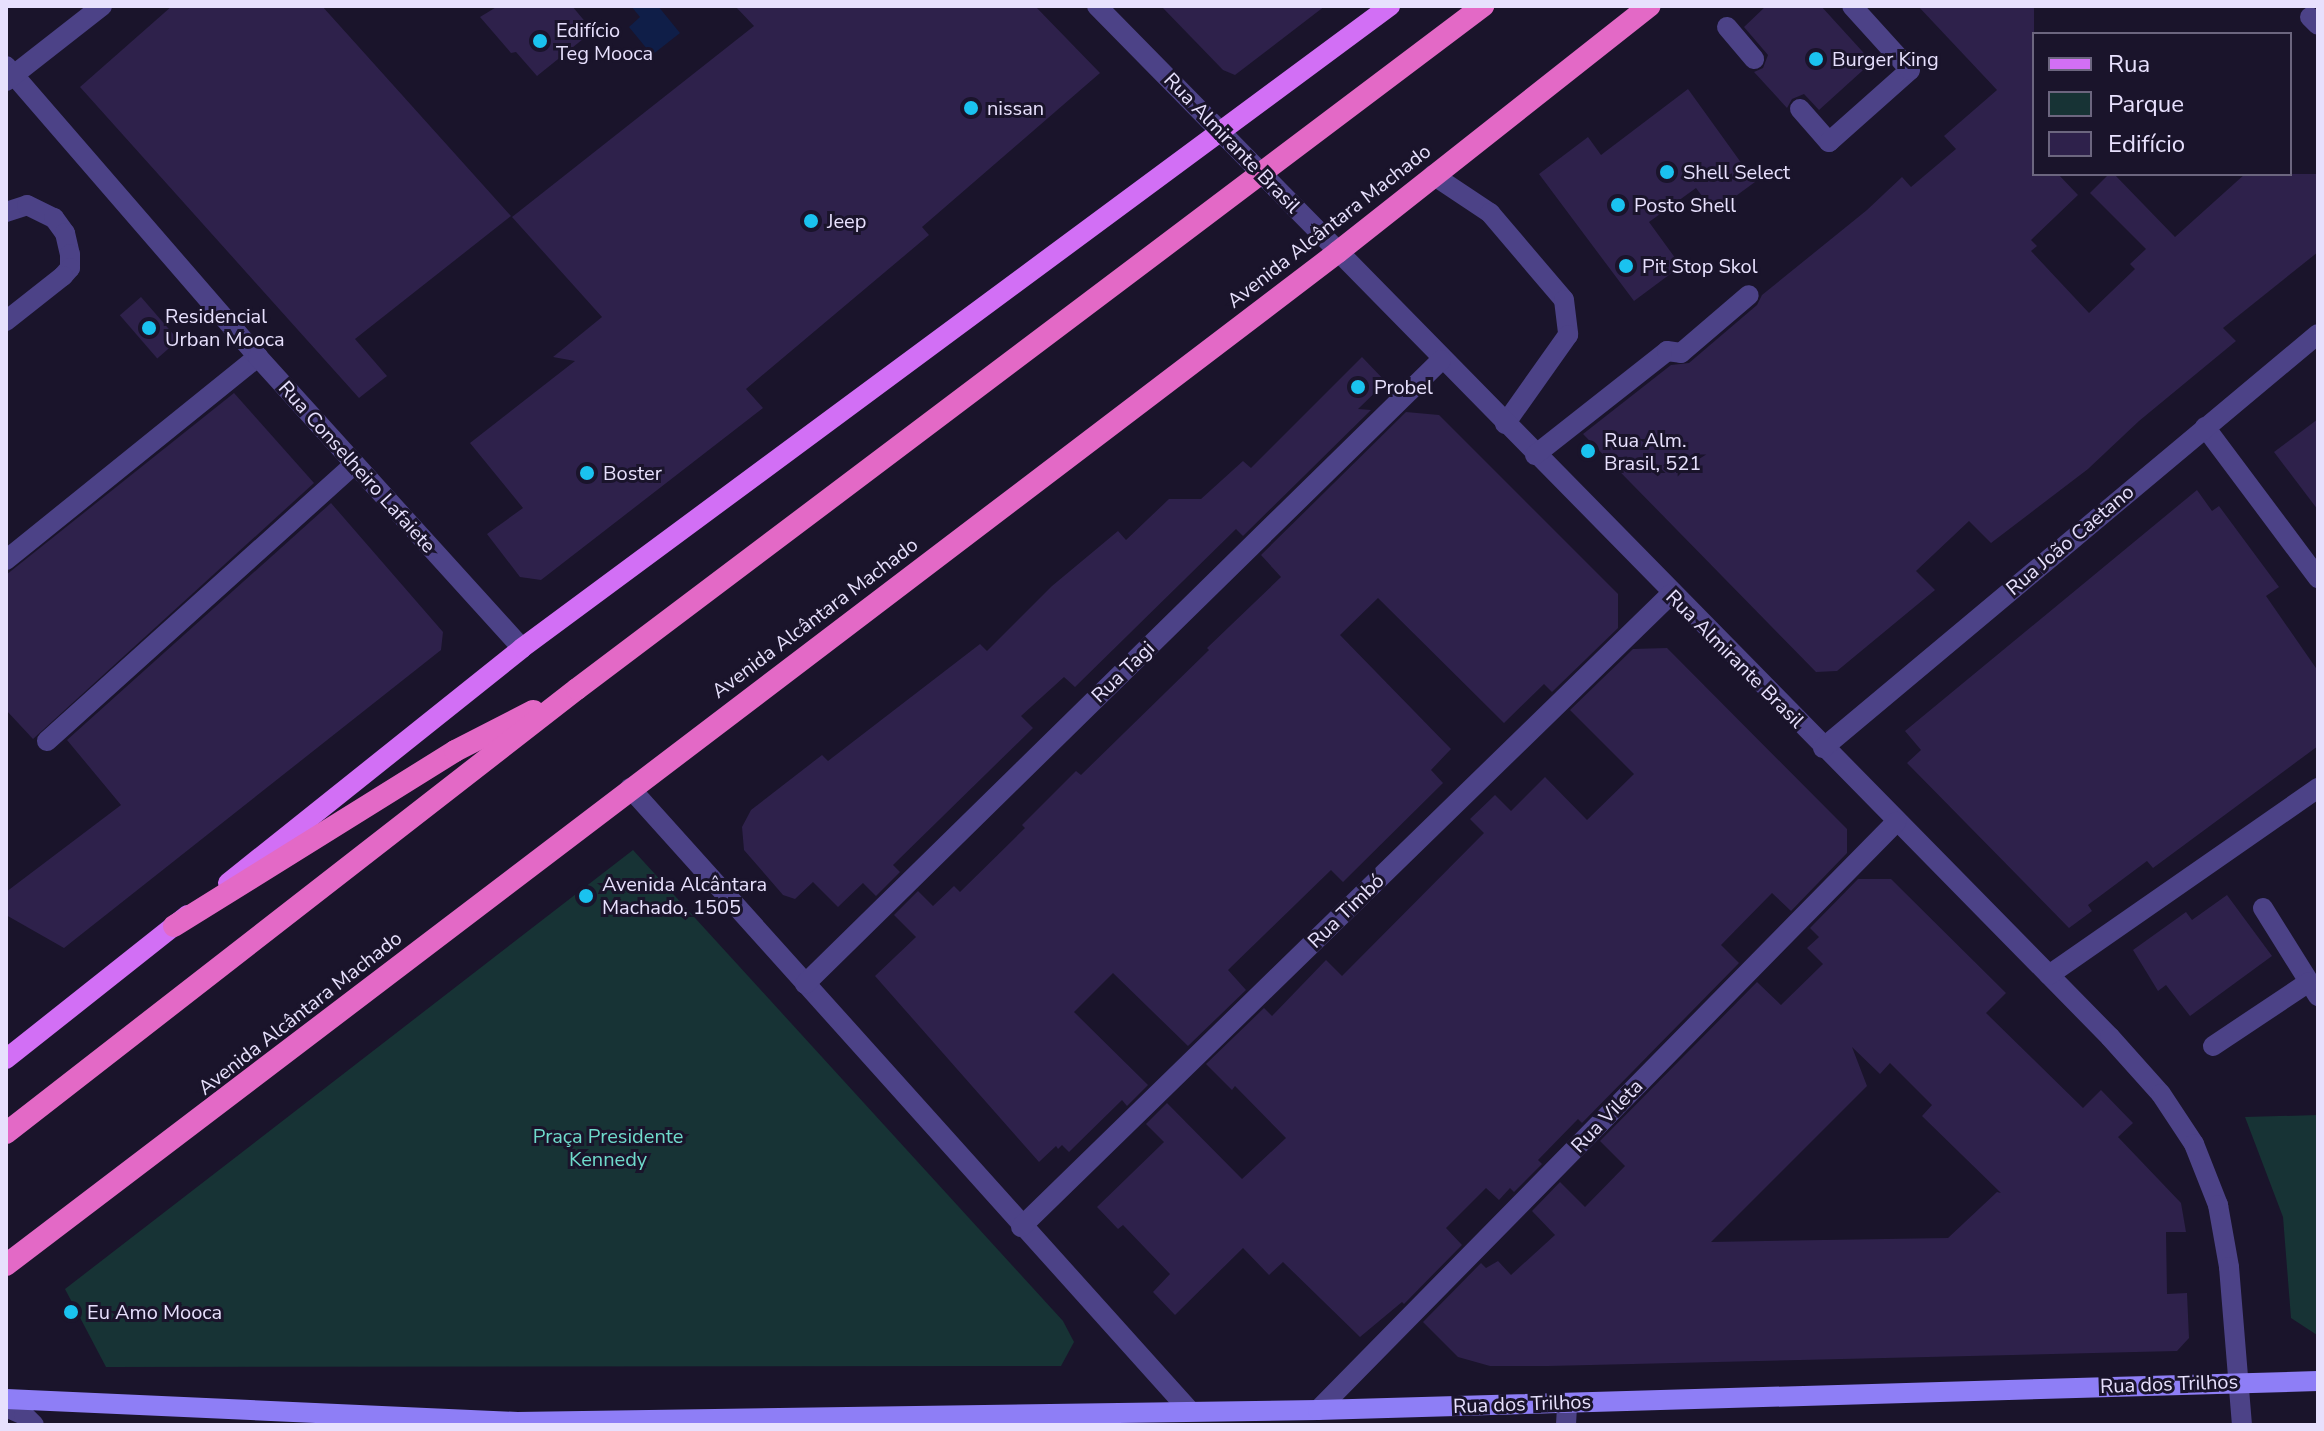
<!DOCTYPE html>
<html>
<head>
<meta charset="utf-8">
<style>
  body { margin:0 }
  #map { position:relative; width:2324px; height:1431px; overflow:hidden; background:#1a142b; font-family:"Nunito Sans",sans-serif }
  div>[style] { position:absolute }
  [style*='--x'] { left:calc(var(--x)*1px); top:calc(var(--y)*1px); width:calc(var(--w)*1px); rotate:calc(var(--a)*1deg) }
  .green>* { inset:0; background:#173335 }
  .water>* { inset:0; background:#0f1e48 }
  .building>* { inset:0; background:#2e214b; transform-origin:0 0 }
  .service>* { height:20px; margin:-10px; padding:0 10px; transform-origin:10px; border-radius:10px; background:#4c4287 }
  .minor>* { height:20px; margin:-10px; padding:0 10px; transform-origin:10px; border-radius:10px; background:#4c4287 }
  .tertiary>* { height:20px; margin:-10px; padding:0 10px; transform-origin:10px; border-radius:10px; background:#4c4287 }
  .secondary>* { height:20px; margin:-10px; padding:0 10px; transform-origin:10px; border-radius:10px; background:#8e7ef6 }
  .primary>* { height:20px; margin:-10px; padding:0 10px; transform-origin:10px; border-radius:10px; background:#d26ff5 }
  .trunk>* { height:22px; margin:-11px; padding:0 11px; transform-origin:11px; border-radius:11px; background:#e369c6 }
  .dots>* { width:22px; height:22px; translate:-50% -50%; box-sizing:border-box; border:4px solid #1a142b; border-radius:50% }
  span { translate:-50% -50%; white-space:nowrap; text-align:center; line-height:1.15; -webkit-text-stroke:6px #1a142b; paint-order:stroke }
  .poi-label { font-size:20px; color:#e7e0fd }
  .left { translate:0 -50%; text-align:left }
  .street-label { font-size:20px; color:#e7e0fd }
  .park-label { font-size:20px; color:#6fdacb }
  .frame { position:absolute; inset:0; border:8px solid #e7e0fd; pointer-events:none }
  .legend { position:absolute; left:2032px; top:32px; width:260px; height:144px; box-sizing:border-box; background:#1a142b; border:2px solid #6c667f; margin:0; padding:10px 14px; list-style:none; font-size:24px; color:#e7e0fd }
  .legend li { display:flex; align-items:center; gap:16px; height:40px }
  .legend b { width:40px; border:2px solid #6c667f }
</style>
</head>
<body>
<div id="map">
  <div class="green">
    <i style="clip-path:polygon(633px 850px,1063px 1321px,1074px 1342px,1061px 1366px,106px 1367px,65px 1289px)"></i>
    <i style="clip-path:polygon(2318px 1115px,2318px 1335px,2317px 1335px,2291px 1318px,2283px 1217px,2245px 1117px)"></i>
  </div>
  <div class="water">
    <i style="clip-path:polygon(631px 6px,658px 6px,680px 33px,652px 55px,629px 27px,640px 17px)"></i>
  </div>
  <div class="building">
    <i style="clip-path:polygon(172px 6px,322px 6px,511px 216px,355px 339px,387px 376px,359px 398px,80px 87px)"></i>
    <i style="clip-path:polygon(498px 6px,572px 6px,593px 31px,537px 76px,516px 52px,511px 53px,480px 17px)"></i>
    <i style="clip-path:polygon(735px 6px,1035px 6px,1100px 73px,922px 227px,929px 235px,746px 389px,763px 408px,541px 580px,520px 577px,487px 534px,523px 508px,470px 443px,575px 361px,553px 357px,602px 317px,512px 217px,754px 26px)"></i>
    <i style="clip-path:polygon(1161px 6px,1325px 6px,1235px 75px,1223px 70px)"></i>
    <i style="clip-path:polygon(1766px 6px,1821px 6px,1872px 62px,1819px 110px,1804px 94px,1792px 99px,1787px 108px,1754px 72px,1763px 68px,1768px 55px,1744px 27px)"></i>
    <i style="clip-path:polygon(1918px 6px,2034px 6px,2034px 174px,2058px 174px,2078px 195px,2031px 240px,2037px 246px,2031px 251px,2089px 313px,2135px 269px,2130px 264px,2146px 249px,2090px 193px,2109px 174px,2114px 174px,2175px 237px,2245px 174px,2318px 174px,2318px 252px,2223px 328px,2236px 341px,2139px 421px,2088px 469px,1991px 543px,1969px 521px,1916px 571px,1935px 590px,1837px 671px,1816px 672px,1583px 434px,1671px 365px,1689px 363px,1757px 305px,1762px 295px,1867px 210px,1902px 177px,1911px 187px,1956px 149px,1944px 136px,1997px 90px)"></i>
    <i style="clip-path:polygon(1688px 89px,1755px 182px,1714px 212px,1696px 188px,1649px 222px,1681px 266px,1634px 301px,1539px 174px,1588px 137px,1601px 155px)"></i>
    <i style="left:141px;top:297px;width:57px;height:28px;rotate:49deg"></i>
    <i style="clip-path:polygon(1362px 357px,1386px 382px,1358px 409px,1371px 410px,1243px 536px,1236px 529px,1075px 687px,1064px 677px,1021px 716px,1033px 728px,893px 865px,900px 872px,876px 896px,863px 883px,838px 907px,813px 882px,795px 899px,783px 895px,744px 850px,742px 827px,751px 810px,822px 755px,828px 761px,980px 644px,987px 651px,1052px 586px,1118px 531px,1126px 540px,1169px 499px,1201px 499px,1243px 461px,1251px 468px)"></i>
    <i style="clip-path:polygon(234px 393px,314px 483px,33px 739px,6px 710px,6px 575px)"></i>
    <i style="clip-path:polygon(1406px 412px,1439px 415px,1618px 594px,1618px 628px,1552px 692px,1544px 684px,1504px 723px,1378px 598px,1340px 635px,1451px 749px,1431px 770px,1443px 783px,1343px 882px,1331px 870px,1228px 970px,1246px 990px,1188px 1046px,1113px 973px,1074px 1012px,1148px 1085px,1127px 1106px,1122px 1100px,1069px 1152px,1062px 1145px,1058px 1149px,1056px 1146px,1039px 1162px,875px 976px,916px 937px,894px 915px,918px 891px,933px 906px,954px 886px,960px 892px,1025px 828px,1022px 825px,1076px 771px,1081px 775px,1209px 650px,1207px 648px,1281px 577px,1261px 555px)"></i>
    <i style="clip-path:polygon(2318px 419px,2318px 510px,2274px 452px)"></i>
    <i style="clip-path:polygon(2197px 490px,2212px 511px,2219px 506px,2279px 587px,2266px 596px,2318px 671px,2318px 746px,2153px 868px,2147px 861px,2088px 905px,2092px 911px,2069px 928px,1907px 763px,1921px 750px,1905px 731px)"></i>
    <i style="clip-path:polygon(331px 503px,443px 632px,441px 650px,64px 948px,6px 915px,6px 892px,121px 805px,67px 740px)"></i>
    <i style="clip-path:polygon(1667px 648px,1847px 829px,1847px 853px,1791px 911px,1772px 893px,1721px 945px,1739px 963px,1582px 1123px,1578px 1119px,1538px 1160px,1542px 1164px,1514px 1192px,1510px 1188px,1499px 1200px,1486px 1188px,1446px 1228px,1462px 1245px,1404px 1304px,1402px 1302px,1360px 1337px,1283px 1262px,1269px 1275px,1243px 1248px,1175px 1315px,1153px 1292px,1170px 1274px,1123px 1225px,1118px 1229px,1097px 1207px,1164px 1142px,1146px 1124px,1167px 1103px,1242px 1179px,1286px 1138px,1235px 1086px,1232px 1090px,1206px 1064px,1264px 1008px,1272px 1016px,1326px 960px,1342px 976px,1484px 833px,1470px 819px,1495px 795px,1511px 811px,1545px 777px,1587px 820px,1634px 774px,1570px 710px,1633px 649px)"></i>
    <i style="clip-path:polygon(evenodd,1858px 879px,1891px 879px,2006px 993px,1986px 1013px,2083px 1108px,2101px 1090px,2133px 1123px,2118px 1137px,2181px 1203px,2186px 1232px,2166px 1232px,2167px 1294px,2187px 1293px,2189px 1338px,2177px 1351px,1548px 1366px,1490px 1366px,1458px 1357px,1423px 1322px,1481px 1263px,1486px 1268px,1498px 1261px,1511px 1275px,1555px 1235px,1532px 1211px,1560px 1182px,1585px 1207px,1625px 1166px,1600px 1141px,1757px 982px,1781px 1005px,1823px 964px,1807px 948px,1819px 937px,1810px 928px,1858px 879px,1852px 1047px,1880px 1074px,1890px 1063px,1932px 1105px,1922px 1116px,2001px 1193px,1997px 1192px,1948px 1238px,1711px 1242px,1867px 1086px,1852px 1047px)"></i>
    <i style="clip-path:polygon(2227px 895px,2272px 956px,2190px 1016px,2166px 985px,2158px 991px,2133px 950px,2186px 912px,2192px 920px)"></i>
  </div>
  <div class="service">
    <i style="--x:2310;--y:17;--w:11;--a:45"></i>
    <i style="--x:1727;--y:27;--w:42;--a:49.8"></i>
    <i style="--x:1800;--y:109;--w:44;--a:48.7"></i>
    <i style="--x:1829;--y:142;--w:108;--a:-41.6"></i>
    <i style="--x:1910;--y:70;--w:86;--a:-132.2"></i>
    <i style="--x:1433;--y:175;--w:69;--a:33.7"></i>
    <i style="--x:1490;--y:213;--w:114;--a:49.6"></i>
    <i style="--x:1564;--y:300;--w:35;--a:83"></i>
    <i style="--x:1568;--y:335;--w:109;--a:125.3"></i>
    <i style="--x:6;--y:212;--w:22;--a:-18"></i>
    <i style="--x:27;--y:205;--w:30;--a:26"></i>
    <i style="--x:54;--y:218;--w:19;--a:54"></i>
    <i style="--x:65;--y:233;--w:22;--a:77"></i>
    <i style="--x:70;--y:254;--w:14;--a:90"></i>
    <i style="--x:70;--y:268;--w:11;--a:131"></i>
    <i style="--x:63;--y:276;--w:73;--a:141.7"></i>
    <i style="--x:6;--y:560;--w:324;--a:-38.9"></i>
    <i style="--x:2263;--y:908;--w:104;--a:58"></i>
    <i style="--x:2213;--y:1046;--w:115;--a:-33.7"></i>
    <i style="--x:1566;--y:1425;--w:22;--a:-87"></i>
  </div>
  <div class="minor">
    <i style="--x:6;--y:66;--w:385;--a:49.1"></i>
    <i style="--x:258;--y:357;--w:393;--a:47.8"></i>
    <i style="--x:6;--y:81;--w:122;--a:-38"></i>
    <i style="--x:1220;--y:131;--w:1270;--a:45.51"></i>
    <i style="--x:2110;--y:1037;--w:76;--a:48.2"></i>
    <i style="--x:2161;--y:1094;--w:60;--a:56.6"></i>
    <i style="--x:2194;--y:1144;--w:66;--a:68.5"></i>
    <i style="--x:2218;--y:1205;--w:63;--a:79.9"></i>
    <i style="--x:2229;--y:1267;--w:159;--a:85.3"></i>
    <i style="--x:2205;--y:427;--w:189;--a:53.2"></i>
    <i style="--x:1535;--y:455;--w:168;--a:-38.2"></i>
    <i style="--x:1667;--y:351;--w:14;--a:8"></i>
    <i style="--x:1681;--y:353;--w:89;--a:-40.5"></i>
    <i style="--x:47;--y:741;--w:413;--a:-42"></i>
    <i style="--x:1823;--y:748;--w:645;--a:-39.91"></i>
    <i style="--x:630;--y:788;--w:836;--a:48.05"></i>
    <i style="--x:2049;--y:975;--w:328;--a:-34.8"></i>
    <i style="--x:805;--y:984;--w:891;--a:-44.45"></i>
    <i style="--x:1021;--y:1227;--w:907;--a:-44.24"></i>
    <i style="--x:6;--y:1407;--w:20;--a:24"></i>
    <i style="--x:24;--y:1415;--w:14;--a:45"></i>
    <i style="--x:1318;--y:1410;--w:825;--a:-45.49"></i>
  </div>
  <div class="tertiary">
    <i style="--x:1097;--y:6;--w:175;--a:45.5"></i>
  </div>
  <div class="secondary">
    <i style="--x:6;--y:1399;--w:512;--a:2.58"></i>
    <i style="--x:517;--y:1422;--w:801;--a:-0.86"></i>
    <i style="--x:1318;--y:1410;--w:1000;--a:-1.66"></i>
  </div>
  <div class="primary">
    <i style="--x:228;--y:883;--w:376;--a:-38.6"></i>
    <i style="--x:522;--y:648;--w:1080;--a:-36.49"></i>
    <i style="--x:6;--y:1059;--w:232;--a:-38.4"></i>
  </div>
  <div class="trunk">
    <i style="--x:174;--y:926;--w:331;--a:-31.9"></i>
    <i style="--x:455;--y:751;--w:88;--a:-27.1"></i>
    <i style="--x:6;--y:1133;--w:723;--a:-37.87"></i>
    <i style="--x:577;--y:689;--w:1135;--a:-37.01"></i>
    <i style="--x:6;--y:1265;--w:1673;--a:-37.25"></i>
    <i style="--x:1338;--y:252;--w:397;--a:-38.3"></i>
  </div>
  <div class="dots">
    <i style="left:540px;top:41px;background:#1ac2ef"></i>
    <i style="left:1816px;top:59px;background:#1ac2ef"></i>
    <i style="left:971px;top:108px;background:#1ac2ef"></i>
    <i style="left:1667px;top:172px;background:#1ac2ef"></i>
    <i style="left:1618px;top:205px;background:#1ac2ef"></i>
    <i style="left:811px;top:221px;background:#1ac2ef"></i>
    <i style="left:1626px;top:266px;background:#1ac2ef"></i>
    <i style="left:149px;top:328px;background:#1ac2ef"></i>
    <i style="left:1358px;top:387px;background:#1ac2ef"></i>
    <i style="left:1588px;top:451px;background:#1ac2ef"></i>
    <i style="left:587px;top:473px;background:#1ac2ef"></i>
    <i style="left:586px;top:896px;background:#1ac2ef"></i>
    <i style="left:71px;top:1312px;background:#1ac2ef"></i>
  </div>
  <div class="poi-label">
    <span class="left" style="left:556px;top:42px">Edifício<br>Teg Mooca</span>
    <span class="left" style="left:1832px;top:59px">Burger King</span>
    <span class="left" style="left:987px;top:108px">nissan</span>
    <span class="left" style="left:1683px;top:172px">Shell Select</span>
    <span class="left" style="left:1634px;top:205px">Posto Shell</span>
    <span class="left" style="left:827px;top:221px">Jeep</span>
    <span class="left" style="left:1642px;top:266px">Pit Stop Skol</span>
    <span class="left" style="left:165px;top:328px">Residencial<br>Urban Mooca</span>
    <span class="left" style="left:1374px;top:387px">Probel</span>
    <span class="left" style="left:1604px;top:452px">Rua Alm.<br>Brasil, 521</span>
    <span class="left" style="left:603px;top:473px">Boster</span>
    <span class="left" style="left:602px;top:896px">Avenida Alcântara<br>Machado, 1505</span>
    <span class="left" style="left:87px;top:1312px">Eu Amo Mooca</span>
  </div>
  <div class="street-label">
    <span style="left:1232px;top:143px;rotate:46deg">Rua Almirante Brasil</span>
    <span style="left:1329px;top:226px;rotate:-38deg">Avenida Alcântara Machado</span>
    <span style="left:357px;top:467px;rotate:48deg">Rua Conselheiro Lafaiete</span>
    <span style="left:2070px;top:540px;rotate:-40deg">Rua João Caetano</span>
    <span style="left:815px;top:618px;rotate:-37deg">Avenida Alcântara Machado</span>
    <span style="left:1735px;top:659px;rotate:45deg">Rua Almirante Brasil</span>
    <span style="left:1123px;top:672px;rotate:-44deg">Rua Tagi</span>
    <span style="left:1346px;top:911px;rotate:-44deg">Rua Timbó</span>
    <span style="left:300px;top:1013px;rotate:-38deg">Avenida Alcântara Machado</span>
    <span style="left:1607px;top:1116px;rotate:-46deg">Rua Vileta</span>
    <span style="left:2169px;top:1384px;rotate:-2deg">Rua dos Trilhos</span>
    <span style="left:1522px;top:1404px;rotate:-2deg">Rua dos Trilhos</span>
  </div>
  <div class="park-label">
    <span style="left:608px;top:1148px">Praça Presidente<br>Kennedy</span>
  </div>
  <div class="frame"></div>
  <ul class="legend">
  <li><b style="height:10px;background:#d26ff5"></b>Rua</li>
  <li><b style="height:22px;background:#173335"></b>Parque</li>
  <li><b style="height:22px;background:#2e214b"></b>Edifício</li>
  </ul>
</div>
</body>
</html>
